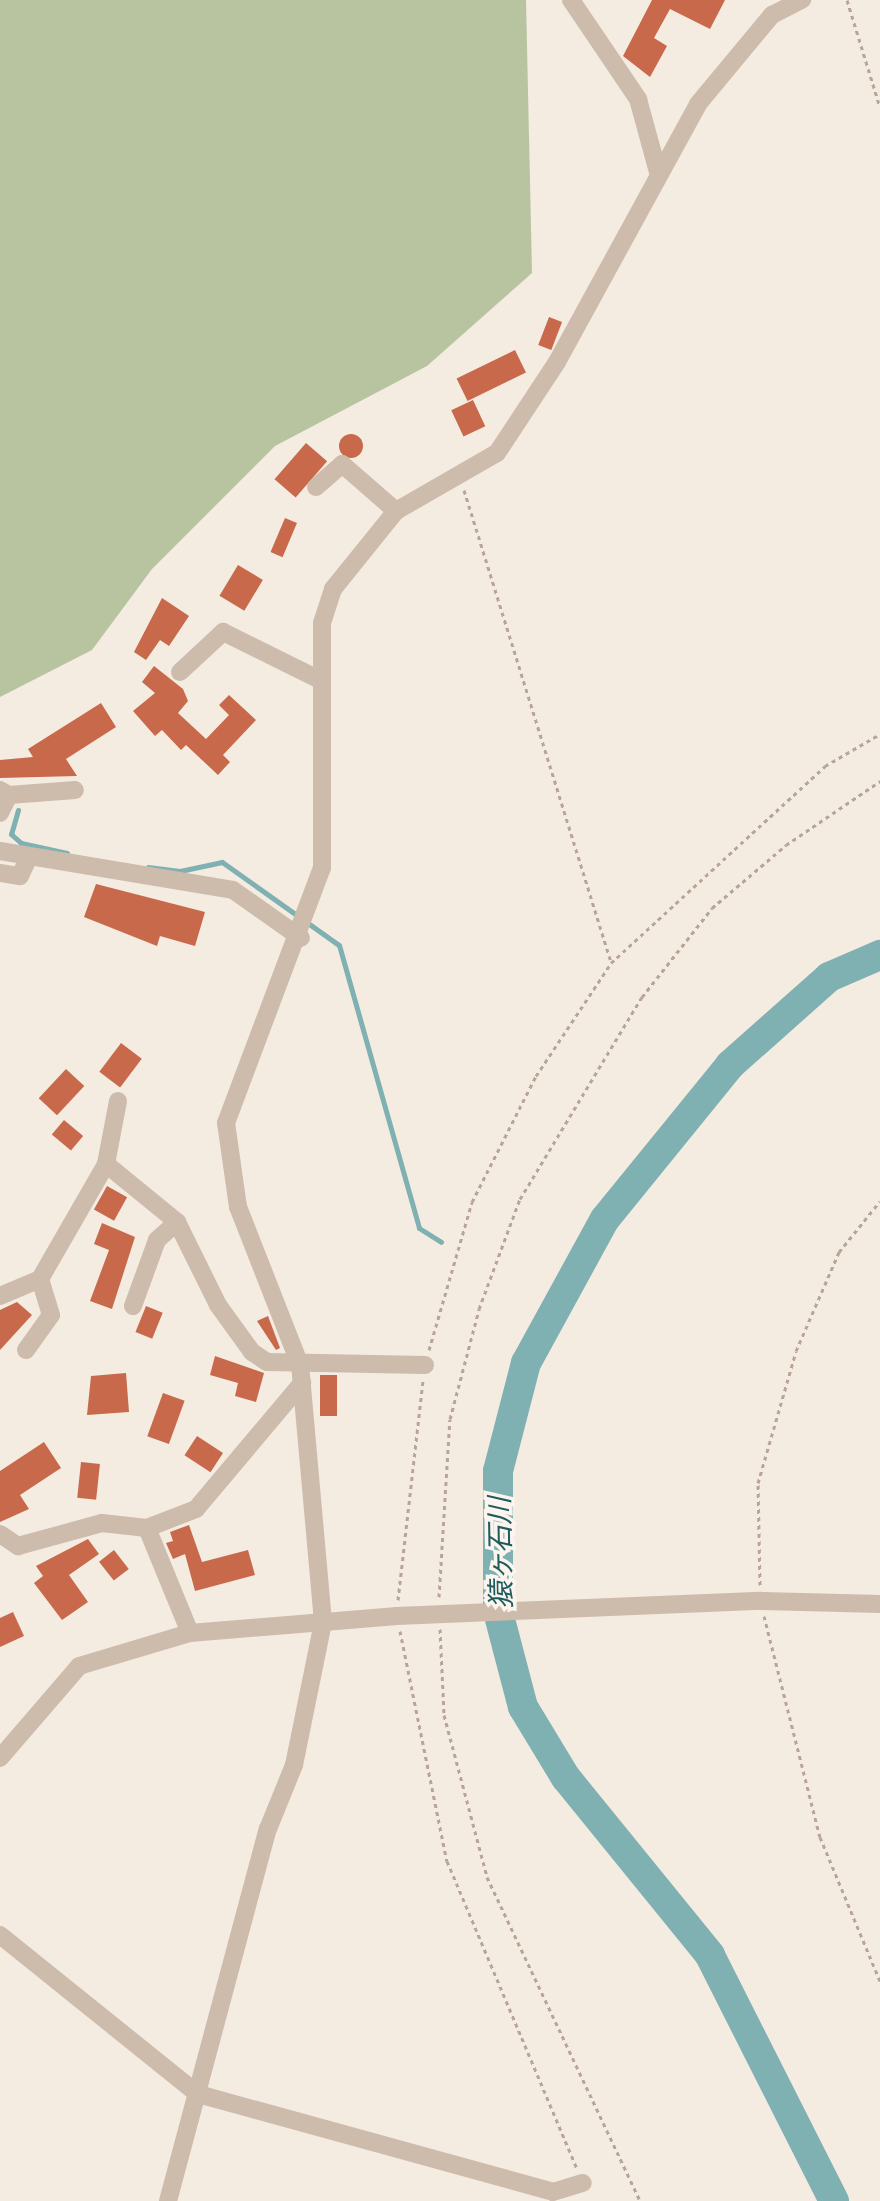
<!DOCTYPE html>
<html>
<head>
<meta charset="utf-8">
<style>
  body { margin:0 }
  #map { position:relative; width:880px; height:2201px; overflow:hidden; background:#f4ebe1; font-family:"Public Sans","Noto Sans JP",sans-serif }
  div>[style] { position:absolute }
  [style*='--x'] { left:calc(var(--x)*1px); top:calc(var(--y)*1px); width:calc(var(--w)*1px); rotate:calc(var(--a)*1deg) }
  .green>* { inset:0; background:#b8c4a0 }
  .stream>* { height:5px; margin:-2.5px; padding:0 2.5px; transform-origin:2.5px; border-radius:2.5px; background:#7fb0b2 }
  .river>* { height:30px; margin:-15px; padding:0 15px; transform-origin:15px; border-radius:15px; background:#7fb0b2 }
  .building>* { inset:0; background:#c8694b; transform-origin:0 0 }
  .round { border-radius:50% }
  .path>* { height:3px; margin-top:-1.5px; transform-origin:0; background:repeating-linear-gradient(90deg,#b9a596 0 4px,transparent 0 8px) }
  .minor>* { height:18px; margin:-9px; padding:0 9px; transform-origin:9px; border-radius:9px; background:#cdbbac }
  .minor-bridge>* { height:18px; margin:-9px; padding:0 9px; transform-origin:9px; border-radius:9px; background:#cdbbac }
  span { translate:-50% -50%; white-space:nowrap; text-align:center; line-height:1.15; -webkit-text-stroke:7px #fbf5ee; paint-order:stroke }
  .water-label { font-size:28px; color:#1f5a5e; font-style:italic }
</style>
</head>
<body>
<div id="map">
  <div class="green">
    <i style="clip-path:polygon(0 0,526px 0,532px 273px,427px 366px,275px 446px,152px 569px,92px 650px,0 697px)"></i>
  </div>
  <div class="stream">
    <i style="--x:18;--y:810;--w:25;--a:106"></i>
    <i style="--x:11;--y:834;--w:13;--a:42"></i>
    <i style="--x:21;--y:843;--w:47;--a:12.3"></i>
    <i style="--x:148;--y:867;--w:32;--a:7"></i>
    <i style="--x:180;--y:871;--w:43;--a:-12.1"></i>
    <i style="--x:222;--y:862;--w:143;--a:35.4"></i>
    <i style="--x:339;--y:945;--w:294;--a:74.2"></i>
    <i style="--x:419;--y:1228;--w:26;--a:32"></i>
  </div>
  <div class="river">
    <i style="--x:834;--y:2201;--w:275;--a:-116.8"></i>
    <i style="--x:710;--y:1955;--w:228;--a:-129.1"></i>
    <i style="--x:566;--y:1778;--w:83;--a:-121.2"></i>
    <i style="--x:523;--y:1707;--w:98;--a:-104.7"></i>
    <i style="--x:498;--y:1612;--w:141;--a:-90"></i>
    <i style="--x:498;--y:1471;--w:112;--a:-75.5"></i>
    <i style="--x:526;--y:1363;--w:164;--a:-61.3"></i>
    <i style="--x:605;--y:1219;--w:198;--a:-50.9"></i>
    <i style="--x:730;--y:1065;--w:132;--a:-41.6"></i>
    <i style="--x:829;--y:977;--w:56;--a:-23.3"></i>
  </div>
  <div class="building">
    <i style="clip-path:polygon(652px 0,725px 0,710px 29px,670px 9px,654px 38px,667px 46px,650px 77px,623px 56px)"></i>
    <i style="left:549px;top:317px;width:14px;height:30px;rotate:21deg"></i>
    <i style="left:515px;top:350px;width:25px;height:65px;rotate:64deg"></i>
    <i style="left:473px;top:400px;width:29px;height:24px;rotate:65deg"></i>
    <i class="round" style="left:339px;top:434px;width:24px;height:24px"></i>
    <i style="left:306px;top:443px;width:28px;height:48px;rotate:41deg"></i>
    <i style="left:285px;top:518px;width:13px;height:37px;rotate:23deg"></i>
    <i style="left:238px;top:565px;width:29px;height:36px;rotate:31deg"></i>
    <i style="clip-path:polygon(162px 598px,189px 616px,169px 646px,160px 640px,146px 660px,134px 652px)"></i>
    <i style="clip-path:polygon(154px 666px,183px 689px,188px 701px,178px 713px,206px 739px,229px 715px,219px 705px,229px 695px,256px 720px,223px 755px,230px 762px,218px 775px,186px 745px,181px 750px,162px 730px,155px 736px,133px 711px,155px 693px,142px 682px)"></i>
    <i style="clip-path:polygon(101px 703px,116px 727px,66px 759px,77px 776px,0 778px,0 760px,33px 757px,28px 749px)"></i>
    <i style="clip-path:polygon(96px 884px,205px 912px,195px 946px,160px 936px,157px 946px,84px 917px)"></i>
    <i style="left:121px;top:1043px;width:26px;height:36px;rotate:37deg"></i>
    <i style="left:66px;top:1069px;width:25px;height:40px;rotate:43deg"></i>
    <i style="left:64px;top:1120px;width:25px;height:19px;rotate:40deg"></i>
    <i style="left:107px;top:1186px;width:23px;height:27px;rotate:29deg"></i>
    <i style="clip-path:polygon(102px 1223px,135px 1237px,112px 1309px,90px 1301px,109px 1250px,94px 1244px)"></i>
    <i style="clip-path:polygon(17px 1302px,32px 1315px,0 1350px,0 1310px)"></i>
    <i style="left:146px;top:1306px;width:18px;height:28px;rotate:22deg"></i>
    <i style="clip-path:polygon(268px 1316px,280px 1348px,276px 1350px,257px 1321px)"></i>
    <i style="clip-path:polygon(215px 1356px,264px 1373px,256px 1402px,235px 1396px,238px 1383px,210px 1375px)"></i>
    <i style="clip-path:polygon(126px 1373px,129px 1412px,87px 1415px,91px 1376px)"></i>
    <i style="left:320px;top:1375px;width:17px;height:41px"></i>
    <i style="left:163px;top:1393px;width:23px;height:46px;rotate:20deg"></i>
    <i style="left:197px;top:1436px;width:31px;height:23px;rotate:33deg"></i>
    <i style="clip-path:polygon(44px 1442px,61px 1468px,20px 1495px,29px 1509px,0 1522px,0 1471px)"></i>
    <i style="left:81px;top:1462px;width:19px;height:36px;rotate:6deg"></i>
    <i style="clip-path:polygon(189px 1525px,202px 1562px,248px 1550px,255px 1575px,195px 1591px,185px 1554px,173px 1559px,166px 1543px,173px 1541px,170px 1532px)"></i>
    <i style="clip-path:polygon(88px 1539px,99px 1554px,69px 1575px,88px 1602px,62px 1620px,34px 1583px,43px 1576px,36px 1566px)"></i>
    <i style="left:114px;top:1550px;width:24px;height:19px;rotate:52deg"></i>
    <i style="clip-path:polygon(13px 1612px,24px 1636px,0 1647px,0 1618px)"></i>
  </div>
  <div class="path">
    <i style="--x:847;--y:0;--w:112;--a:72.9"></i>
    <i style="--x:464;--y:490;--w:495;--a:72.7"></i>
    <i style="--x:429;--y:1350;--w:154;--a:-73.8"></i>
    <i style="--x:472;--y:1202;--w:141;--a:-63.1"></i>
    <i style="--x:536;--y:1076;--w:136;--a:-56.4"></i>
    <i style="--x:611;--y:963;--w:291;--a:-42.6"></i>
    <i style="--x:825;--y:766;--w:64;--a:-30.2"></i>
    <i style="--x:760;--y:1585;--w:102;--a:-91.1"></i>
    <i style="--x:758;--y:1483;--w:137;--a:-73.9"></i>
    <i style="--x:796;--y:1351;--w:108;--a:-66.5"></i>
    <i style="--x:839;--y:1252;--w:65;--a:-51.2"></i>
    <i style="--x:439;--y:1597;--w:178;--a:-86.5"></i>
    <i style="--x:450;--y:1419;--w:114;--a:-75.2"></i>
    <i style="--x:479;--y:1309;--w:117;--a:-69.6"></i>
    <i style="--x:520;--y:1199;--w:236;--a:-58.9"></i>
    <i style="--x:642;--y:997;--w:113;--a:-51.8"></i>
    <i style="--x:712;--y:908;--w:97;--a:-40.4"></i>
    <i style="--x:786;--y:845;--w:114;--a:-34.2"></i>
    <i style="--x:398;--y:1600;--w:220;--a:-83.5"></i>
    <i style="--x:764;--y:1616;--w:228;--a:75.8"></i>
    <i style="--x:820;--y:1837;--w:156;--a:67.4"></i>
    <i style="--x:440;--y:1629;--w:86;--a:87.3"></i>
    <i style="--x:444;--y:1715;--w:168;--a:75.1"></i>
    <i style="--x:487;--y:1877;--w:358;--a:64.7"></i>
    <i style="--x:400;--y:1631;--w:235;--a:78.5"></i>
    <i style="--x:447;--y:1861;--w:334;--a:67.1"></i>
  </div>
  <div class="minor">
    <i style="--x:571;--y:0;--w:120;--a:55.9"></i>
    <i style="--x:638;--y:99;--w:76;--a:74.7"></i>
    <i style="--x:316;--y:487;--w:35;--a:-41"></i>
    <i style="--x:342;--y:464;--w:72;--a:41"></i>
    <i style="--x:180;--y:672;--w:59;--a:-42.9"></i>
    <i style="--x:223;--y:632;--w:106;--a:26.3"></i>
    <i style="--x:0;--y:790;--w:10;--a:29"></i>
    <i style="--x:9;--y:795;--w:20;--a:117"></i>
    <i style="--x:9;--y:795;--w:66;--a:-4.3"></i>
    <i style="--x:0;--y:851;--w:236;--a:9.5"></i>
    <i style="--x:233;--y:890;--w:83;--a:35.2"></i>
    <i style="--x:0;--y:873;--w:20;--a:9"></i>
    <i style="--x:20;--y:876;--w:21;--a:-65"></i>
    <i style="--x:118;--y:1101;--w:64;--a:100.8"></i>
    <i style="--x:106;--y:1164;--w:92;--a:39.2"></i>
    <i style="--x:177;--y:1222;--w:93;--a:63.7"></i>
    <i style="--x:218;--y:1305;--w:58;--a:54.1"></i>
    <i style="--x:252;--y:1352;--w:18;--a:34"></i>
    <i style="--x:267;--y:1362;--w:158;--a:1.1"></i>
    <i style="--x:0;--y:1296;--w:43;--a:-23"></i>
    <i style="--x:133;--y:1306;--w:70;--a:-70"></i>
    <i style="--x:157;--y:1240;--w:27;--a:-42"></i>
    <i style="--x:26;--y:1350;--w:43;--a:-54.5"></i>
    <i style="--x:51;--y:1315;--w:38;--a:-107"></i>
    <i style="--x:40;--y:1279;--w:133;--a:-60.1"></i>
    <i style="--x:147;--y:1528;--w:113;--a:67.7"></i>
    <i style="--x:0;--y:1534;--w:22;--a:34"></i>
    <i style="--x:18;--y:1546;--w:87;--a:-15.3"></i>
    <i style="--x:102;--y:1523;--w:45;--a:6.3"></i>
    <i style="--x:147;--y:1528;--w:53;--a:-21.2"></i>
    <i style="--x:196;--y:1509;--w:165;--a:-49.9"></i>
    <i style="--x:761;--y:1601;--w:119;--a:1.4"></i>
    <i style="--x:0;--y:1758;--w:121;--a:-49.3"></i>
    <i style="--x:79;--y:1666;--w:116;--a:-16.6"></i>
    <i style="--x:190;--y:1633;--w:208;--a:-4.7"></i>
    <i style="--x:0;--y:1935;--w:254;--a:38.8"></i>
    <i style="--x:198;--y:2094;--w:368;--a:15.4"></i>
    <i style="--x:553;--y:2192;--w:31;--a:-17"></i>
    <i style="--x:168;--y:2201;--w:385;--a:-75"></i>
    <i style="--x:268;--y:1829;--w:69;--a:-67.9"></i>
    <i style="--x:294;--y:1765;--w:146;--a:-78.5"></i>
    <i style="--x:323;--y:1622;--w:258;--a:-95.1"></i>
    <i style="--x:300;--y:1365;--w:170;--a:-111.4"></i>
    <i style="--x:238;--y:1207;--w:85;--a:-98.1"></i>
    <i style="--x:226;--y:1123;--w:272;--a:-69.4"></i>
    <i style="--x:322;--y:868;--w:245;--a:-90"></i>
    <i style="--x:322;--y:623;--w:36;--a:-72"></i>
    <i style="--x:333;--y:589;--w:100;--a:-51.1"></i>
    <i style="--x:396;--y:511;--w:116;--a:-29.9"></i>
    <i style="--x:497;--y:453;--w:109;--a:-56.6"></i>
    <i style="--x:557;--y:362;--w:294;--a:-61.3"></i>
    <i style="--x:698;--y:104;--w:116;--a:-50.3"></i>
    <i style="--x:772;--y:15;--w:34;--a:-27"></i>
  </div>
  <div class="minor-bridge">
    <i style="--x:397;--y:1616;--w:364;--a:-2.4"></i>
  </div>
  <div class="water-label">
    <span style="left:500px;top:1553px;rotate:-91deg">猿ヶ石川</span>
  </div>
</div>
</body>
</html>
